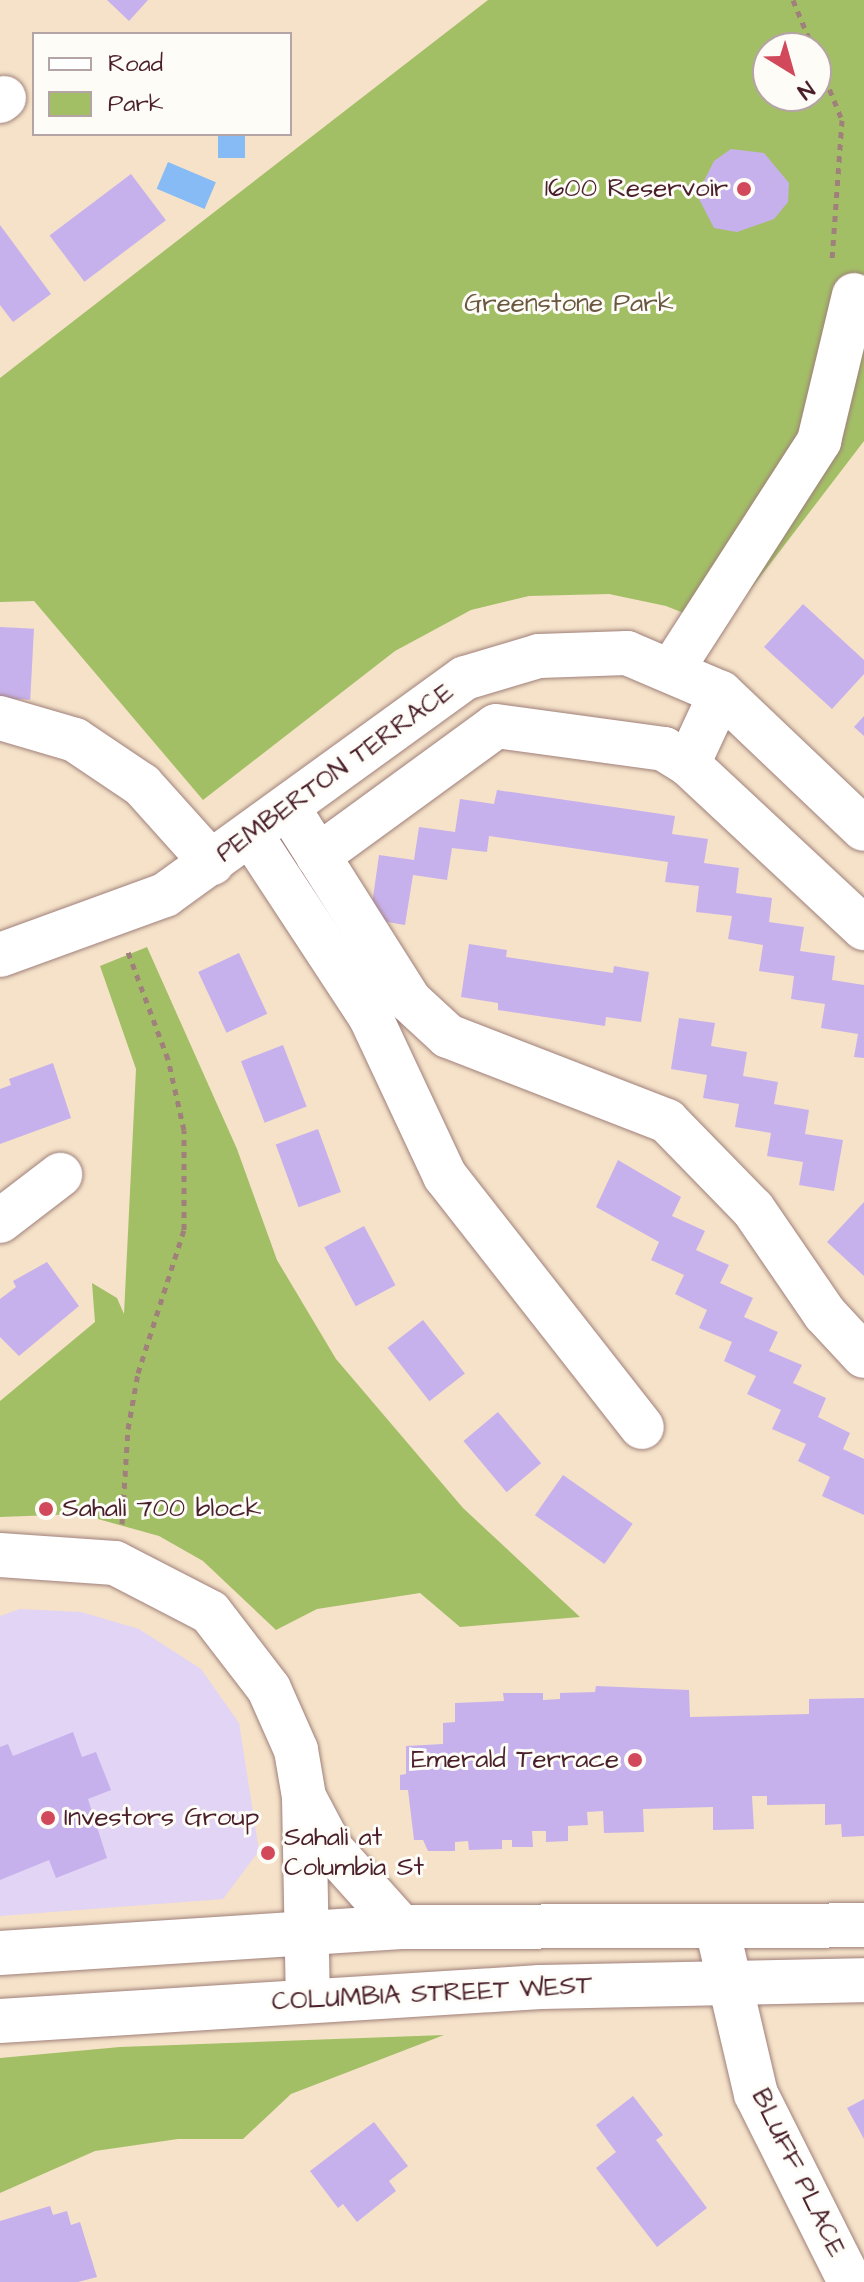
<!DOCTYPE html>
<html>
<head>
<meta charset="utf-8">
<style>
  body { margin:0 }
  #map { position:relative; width:864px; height:2282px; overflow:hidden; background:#f5e2c9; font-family:"Architects Daughter",sans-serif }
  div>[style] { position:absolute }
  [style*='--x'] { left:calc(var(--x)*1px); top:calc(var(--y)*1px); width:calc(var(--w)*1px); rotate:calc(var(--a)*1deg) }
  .built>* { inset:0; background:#e1d4f4 }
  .green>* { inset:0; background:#a3bf66 }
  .water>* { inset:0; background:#87bbf5; transform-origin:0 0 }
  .building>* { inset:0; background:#c7b1ec; transform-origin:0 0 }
  .path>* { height:5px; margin-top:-2.5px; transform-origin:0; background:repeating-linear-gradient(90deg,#a0807a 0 6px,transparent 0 12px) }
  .roads { filter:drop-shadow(0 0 2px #a0807a) drop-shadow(0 0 2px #a0807a) }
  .minor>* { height:44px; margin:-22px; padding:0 22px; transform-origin:22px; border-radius:22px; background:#fff }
  .major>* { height:44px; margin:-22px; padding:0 22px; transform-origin:22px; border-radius:22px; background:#fff }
  .dots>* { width:22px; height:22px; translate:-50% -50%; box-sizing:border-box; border:4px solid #fdfcf7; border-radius:50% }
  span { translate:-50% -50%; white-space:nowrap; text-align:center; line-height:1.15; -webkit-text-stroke:6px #fdfcf7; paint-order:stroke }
  .poi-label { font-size:26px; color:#4a1f2b }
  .right { translate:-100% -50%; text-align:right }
  .left { translate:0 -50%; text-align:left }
  .park-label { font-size:26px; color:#695740 }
  .street-label { font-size:26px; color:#4a1f2b }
  .legend { position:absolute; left:32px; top:32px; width:260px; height:104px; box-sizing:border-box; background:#fdfcf7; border:2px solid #b5a4a5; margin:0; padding:10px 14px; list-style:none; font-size:24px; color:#4a1f2b }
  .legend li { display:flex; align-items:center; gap:16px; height:40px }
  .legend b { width:40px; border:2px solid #b5a4a5 }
  .north { position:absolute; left:752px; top:32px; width:80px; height:80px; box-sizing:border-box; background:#fdfcf7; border:2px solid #b5a4a5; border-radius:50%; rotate:143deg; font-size:22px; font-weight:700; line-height:32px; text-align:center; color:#4a1f2b }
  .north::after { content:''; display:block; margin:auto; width:28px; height:36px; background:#d1495b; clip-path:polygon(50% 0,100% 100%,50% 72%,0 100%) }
</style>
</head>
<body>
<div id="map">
  <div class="built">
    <i style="clip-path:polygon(20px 1609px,81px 1612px,139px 1629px,201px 1669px,239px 1723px,259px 1851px,223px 1899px,0 1916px,0 1616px)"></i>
  </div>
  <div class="green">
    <i style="clip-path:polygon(evenodd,488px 0,864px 0,864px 441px,721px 628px,666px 606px,609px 594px,529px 596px,471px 610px,395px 651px,203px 800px,34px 601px,0 602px,0 378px,488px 0,768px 48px,816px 48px,816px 96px,768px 96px,768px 48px)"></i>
    <i style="clip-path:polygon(147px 947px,237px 1149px,277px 1260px,336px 1359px,463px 1508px,580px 1617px,460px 1627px,420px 1593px,317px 1609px,276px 1630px,203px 1561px,159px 1536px,80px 1514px,0 1517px,0 1401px,95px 1322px,92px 1283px,117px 1298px,124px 1314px,136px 1069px,100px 966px)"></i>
    <i style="clip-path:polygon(444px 2035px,291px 2094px,243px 2139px,178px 2139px,95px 2151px,0 2193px,0 2058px,120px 2047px)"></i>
  </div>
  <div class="water">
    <i style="left:218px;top:134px;width:27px;height:24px"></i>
    <i style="left:168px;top:162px;width:52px;height:29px;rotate:23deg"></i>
  </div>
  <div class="building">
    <i style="clip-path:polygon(107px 0,148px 0,129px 21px)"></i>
    <i style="clip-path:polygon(731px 149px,764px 153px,789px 183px,788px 202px,774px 219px,737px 232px,714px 228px,697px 195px,714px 161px)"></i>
    <i style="left:131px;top:174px;width:58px;height:102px;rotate:53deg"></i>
    <i style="clip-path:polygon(0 225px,51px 294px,13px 322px,0 305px)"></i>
    <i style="clip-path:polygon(803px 604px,864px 660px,864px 674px,832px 709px,764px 647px)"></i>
    <i style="left:0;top:627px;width:34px;height:71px;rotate:3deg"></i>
    <i style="clip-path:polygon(864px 716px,864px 736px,854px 727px)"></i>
    <i style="clip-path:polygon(497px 790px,675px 816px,672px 834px,708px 839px,704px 863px,739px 868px,736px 893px,772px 898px,769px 922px,804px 927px,800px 951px,835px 956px,832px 980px,864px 985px,864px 1058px,854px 1057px,858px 1034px,821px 1028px,825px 1004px,791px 999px,794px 976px,759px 971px,763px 945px,728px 939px,732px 916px,696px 912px,699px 886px,665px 882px,668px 862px,489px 836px,487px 852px,452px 848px,447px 880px,413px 875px,405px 925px,370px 919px,379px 855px,414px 860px,419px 827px,455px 832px,460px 799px,494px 804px)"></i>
    <i style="clip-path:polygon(469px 944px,507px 950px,506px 957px,613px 973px,614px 966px,649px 972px,641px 1022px,606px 1017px,605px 1026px,498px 1010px,498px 1003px,461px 997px)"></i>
    <i style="left:239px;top:953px;width:67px;height:45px;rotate:65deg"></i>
    <i style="clip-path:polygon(679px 1018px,715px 1023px,711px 1046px,747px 1052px,743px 1076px,778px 1082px,774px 1104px,809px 1110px,805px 1134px,843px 1140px,834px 1191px,799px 1185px,803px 1162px,767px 1156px,771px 1133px,735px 1127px,739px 1104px,703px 1098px,707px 1075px,671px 1069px)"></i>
    <i style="left:283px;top:1045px;width:66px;height:45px;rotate:69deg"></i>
    <i style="clip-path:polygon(53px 1063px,71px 1118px,0 1144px,0 1089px,11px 1085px,9px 1079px)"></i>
    <i style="left:318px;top:1129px;width:67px;height:45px;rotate:70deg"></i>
    <i style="clip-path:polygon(618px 1160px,681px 1197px,672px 1216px,705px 1231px,696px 1250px,729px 1265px,720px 1283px,753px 1298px,744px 1317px,778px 1332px,769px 1351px,802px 1365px,793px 1383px,826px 1398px,818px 1417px,850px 1433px,843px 1449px,864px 1459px,864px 1515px,822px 1496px,830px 1477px,798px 1461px,806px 1444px,772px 1429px,781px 1410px,747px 1394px,756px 1376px,724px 1361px,732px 1342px,699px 1328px,707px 1310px,675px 1294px,684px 1275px,651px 1260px,659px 1242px,596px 1207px)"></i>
    <i style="clip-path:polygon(864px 1202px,864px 1276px,827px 1242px)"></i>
    <i style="left:364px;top:1226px;width:67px;height:45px;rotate:62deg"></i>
    <i style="clip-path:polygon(47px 1262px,79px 1306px,19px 1356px,0 1337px,0 1299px,16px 1287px,13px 1281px)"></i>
    <i style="left:423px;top:1320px;width:68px;height:45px;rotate:52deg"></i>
    <i style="left:498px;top:1412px;width:67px;height:45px;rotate:50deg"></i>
    <i style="left:563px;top:1475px;width:85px;height:49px;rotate:35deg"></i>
    <i style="clip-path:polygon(596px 1686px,689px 1690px,690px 1717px,809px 1714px,809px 1699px,864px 1698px,864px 1836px,842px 1837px,841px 1824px,825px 1825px,825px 1804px,767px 1805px,767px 1796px,752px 1796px,754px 1829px,713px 1830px,713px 1807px,643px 1809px,644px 1832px,604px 1833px,603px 1811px,587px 1812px,588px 1825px,568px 1826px,568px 1841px,546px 1842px,546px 1831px,532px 1831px,533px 1847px,512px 1847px,512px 1840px,502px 1840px,502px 1849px,469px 1850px,468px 1841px,455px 1842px,455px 1851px,428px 1851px,423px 1840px,414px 1840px,408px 1790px,400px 1790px,400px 1775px,406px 1774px,406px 1746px,443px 1744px,443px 1723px,455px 1722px,455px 1703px,504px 1701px,503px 1693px,543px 1693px,543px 1700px,560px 1699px,560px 1693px,595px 1692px)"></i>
    <i style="clip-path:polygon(73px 1732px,82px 1757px,96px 1752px,111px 1790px,88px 1799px,107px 1858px,56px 1878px,49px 1860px,0 1880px,0 1747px,8px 1744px,13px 1756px)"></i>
    <i style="clip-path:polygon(633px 2096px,663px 2135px,656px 2140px,707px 2208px,657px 2247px,596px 2168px,616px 2152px,596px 2125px)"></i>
    <i style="clip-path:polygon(864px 2099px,864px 2139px,847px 2108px)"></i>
    <i style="clip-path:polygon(374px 2122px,408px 2166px,389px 2181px,396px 2191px,357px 2222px,343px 2204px,338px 2208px,310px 2171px)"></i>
    <i style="clip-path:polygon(50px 2206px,53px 2215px,67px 2211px,71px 2225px,80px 2222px,97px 2277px,78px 2282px,0 2282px,0 2221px)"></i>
  </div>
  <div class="path">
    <i style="--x:793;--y:0;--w:52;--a:67.4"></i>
    <i style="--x:816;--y:56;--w:69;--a:67.9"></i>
    <i style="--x:842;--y:120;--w:141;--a:94.1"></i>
    <i style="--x:122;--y:1524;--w:95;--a:-86.4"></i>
    <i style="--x:128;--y:1429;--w:57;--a:-79.9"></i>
    <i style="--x:138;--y:1373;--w:150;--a:-72.2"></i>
    <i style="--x:184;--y:1230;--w:100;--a:-90"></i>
    <i style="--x:184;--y:1130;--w:73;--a:-102.7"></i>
    <i style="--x:168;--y:1059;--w:114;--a:-110.5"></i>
  </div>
  <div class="roads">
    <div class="minor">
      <i style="--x:0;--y:101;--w:5;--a:-37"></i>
      <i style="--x:671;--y:671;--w:274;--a:-57.2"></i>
      <i style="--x:819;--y:441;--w:150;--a:-76.5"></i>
      <i style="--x:0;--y:718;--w:78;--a:16.3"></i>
      <i style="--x:75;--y:740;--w:81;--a:33.9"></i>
      <i style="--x:142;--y:785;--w:105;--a:48.1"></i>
      <i style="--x:688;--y:764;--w:78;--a:-65.1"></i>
      <i style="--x:288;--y:808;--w:228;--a:57.7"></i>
      <i style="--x:410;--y:1001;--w:52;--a:42.6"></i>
      <i style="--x:448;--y:1036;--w:235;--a:21.2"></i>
      <i style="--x:667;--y:1121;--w:123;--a:45.7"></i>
      <i style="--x:753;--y:1209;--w:127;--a:55.6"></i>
      <i style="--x:825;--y:1314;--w:57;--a:47.1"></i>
      <i style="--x:251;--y:835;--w:217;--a:56.7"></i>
      <i style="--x:370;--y:1016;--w:177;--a:64.9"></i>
      <i style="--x:445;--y:1176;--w:319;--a:51.9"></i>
      <i style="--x:318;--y:856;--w:220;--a:-36.1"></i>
      <i style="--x:496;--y:726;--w:170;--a:7.8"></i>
      <i style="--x:664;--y:749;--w:28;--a:32"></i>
      <i style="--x:688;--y:764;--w:241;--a:43"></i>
      <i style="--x:0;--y:955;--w:176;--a:-20"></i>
      <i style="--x:165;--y:895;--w:370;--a:-35.9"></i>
      <i style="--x:465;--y:678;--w:77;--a:-16.6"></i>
      <i style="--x:539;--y:656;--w:88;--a:-2"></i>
      <i style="--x:627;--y:653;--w:102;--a:23.1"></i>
      <i style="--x:721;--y:693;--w:197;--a:43.6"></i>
      <i style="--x:0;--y:1221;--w:76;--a:-37.5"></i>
      <i style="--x:0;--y:1555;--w:115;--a:4"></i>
      <i style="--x:115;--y:1563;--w:107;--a:27.3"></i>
      <i style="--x:210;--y:1612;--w:97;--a:52.5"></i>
      <i style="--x:269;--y:1689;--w:67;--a:66.1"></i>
      <i style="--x:296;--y:1750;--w:48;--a:80.3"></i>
      <i style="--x:304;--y:1797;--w:203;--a:88.9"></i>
      <i style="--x:717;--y:1928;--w:171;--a:76.8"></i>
      <i style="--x:756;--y:2094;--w:206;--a:63.4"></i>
    </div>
    <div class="major">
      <i style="--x:304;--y:1797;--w:60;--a:62.2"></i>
      <i style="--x:332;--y:1850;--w:103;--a:48.1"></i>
      <i style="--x:0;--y:1953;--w:402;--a:-3.7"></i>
      <i style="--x:401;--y:1927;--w:463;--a:-0.2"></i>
      <i style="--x:0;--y:2021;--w:541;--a:-3.6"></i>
      <i style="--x:540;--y:1987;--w:324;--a:-1.2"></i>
    </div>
  </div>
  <div class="dots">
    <i style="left:744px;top:189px;background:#d1495b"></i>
    <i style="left:46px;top:1509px;background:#d1495b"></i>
    <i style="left:635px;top:1760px;background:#d1495b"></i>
    <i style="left:48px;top:1818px;background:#d1495b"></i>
    <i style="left:268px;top:1853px;background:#d1495b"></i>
  </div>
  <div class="poi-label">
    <span class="right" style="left:728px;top:189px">1600 Reservoir</span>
    <span class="left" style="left:62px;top:1509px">Sahali 700 block</span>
    <span class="right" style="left:619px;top:1760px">Emerald Terrace</span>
    <span class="left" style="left:64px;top:1818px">Investors Group</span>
    <span class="left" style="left:284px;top:1853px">Sahali at<br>Columbia St</span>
  </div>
  <div class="park-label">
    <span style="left:569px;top:304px">Greenstone Park</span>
  </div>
  <div class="street-label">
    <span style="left:335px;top:773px;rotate:-36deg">PEMBERTON TERRACE</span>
    <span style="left:432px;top:1994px;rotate:-3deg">COLUMBIA STREET WEST</span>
    <span style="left:798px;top:2173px;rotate:64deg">BLUFF PLACE</span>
  </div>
  <ul class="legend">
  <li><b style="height:10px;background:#fff"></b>Road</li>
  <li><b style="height:22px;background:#a3bf66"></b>Park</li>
  </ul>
  <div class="north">N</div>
</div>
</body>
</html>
